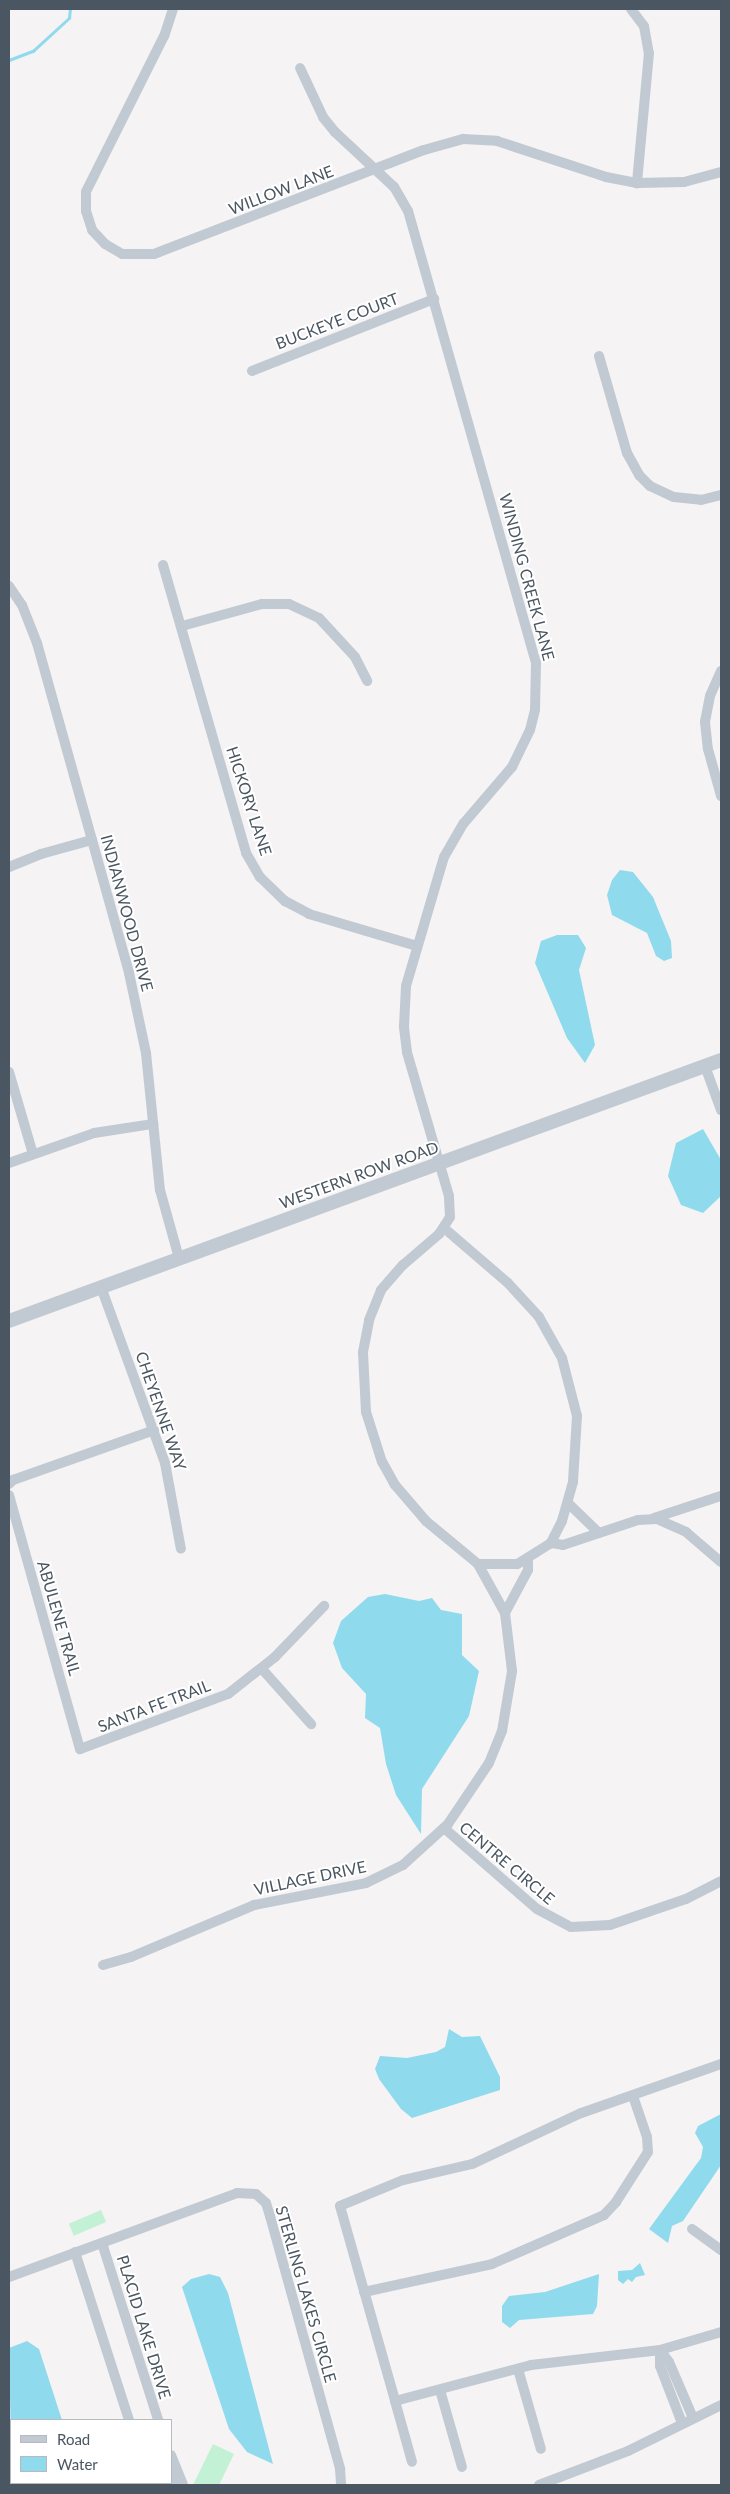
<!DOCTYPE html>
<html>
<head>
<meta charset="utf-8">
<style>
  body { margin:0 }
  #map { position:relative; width:730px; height:2494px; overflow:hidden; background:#f5f3f3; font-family:Lato,sans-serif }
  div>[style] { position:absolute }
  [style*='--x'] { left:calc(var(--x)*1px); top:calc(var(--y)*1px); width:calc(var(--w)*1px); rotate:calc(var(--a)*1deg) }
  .green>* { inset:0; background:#c3f1d5; transform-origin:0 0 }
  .water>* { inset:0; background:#90daee }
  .stream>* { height:2.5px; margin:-1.25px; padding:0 1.25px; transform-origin:1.25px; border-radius:1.25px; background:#90daee }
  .minor>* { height:10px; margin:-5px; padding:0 5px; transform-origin:5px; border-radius:5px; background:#c1cad2 }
  .tertiary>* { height:14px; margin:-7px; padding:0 7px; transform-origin:7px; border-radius:7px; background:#c1cad2 }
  span { translate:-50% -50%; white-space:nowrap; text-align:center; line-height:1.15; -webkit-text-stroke:4px #fff; paint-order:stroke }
  .street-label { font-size:16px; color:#4a5661 }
  .frame { position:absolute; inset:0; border:10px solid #4a5661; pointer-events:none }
  .legend { position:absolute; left:10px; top:2419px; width:162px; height:65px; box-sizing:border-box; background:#fff; border:1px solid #b7bbc0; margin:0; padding:6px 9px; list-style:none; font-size:15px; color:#4a5661 }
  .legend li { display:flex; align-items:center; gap:10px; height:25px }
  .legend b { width:25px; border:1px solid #b7bbc0 }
</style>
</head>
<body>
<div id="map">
  <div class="green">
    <i style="left:101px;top:2210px;width:13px;height:35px;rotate:67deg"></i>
    <i style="clip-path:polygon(213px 2444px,234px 2454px,219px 2485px,193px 2485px)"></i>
  </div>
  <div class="water">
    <i style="clip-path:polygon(620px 870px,633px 872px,653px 897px,671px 941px,672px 958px,664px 961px,656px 956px,647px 933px,612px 915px,607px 895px,612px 880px)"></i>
    <i style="clip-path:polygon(557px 935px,578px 935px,586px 948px,579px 970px,595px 1045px,585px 1063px,567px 1038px,535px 963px,541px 941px)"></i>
    <i style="clip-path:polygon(703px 1129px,721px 1160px,721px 1196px,703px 1213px,681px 1205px,668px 1176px,676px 1143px)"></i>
    <i style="clip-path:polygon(385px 1594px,419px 1601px,432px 1598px,441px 1610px,462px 1614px,462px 1655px,479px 1671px,469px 1716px,422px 1789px,421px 1834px,396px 1795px,386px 1764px,380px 1728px,365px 1718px,366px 1694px,342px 1668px,333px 1643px,341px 1621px,368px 1597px)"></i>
    <i style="clip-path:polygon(449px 2029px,462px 2037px,480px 2036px,500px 2077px,500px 2090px,412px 2118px,401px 2109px,379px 2079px,375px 2069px,380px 2056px,407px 2058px,436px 2052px,445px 2047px)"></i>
    <i style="clip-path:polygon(721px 2114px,721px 2165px,683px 2221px,672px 2226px,668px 2243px,649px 2229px,701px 2158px,703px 2147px,695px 2133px,698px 2126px)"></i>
    <i style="clip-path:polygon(640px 2263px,645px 2275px,636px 2277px,632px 2282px,628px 2279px,623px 2284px,618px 2280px,618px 2271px,632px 2270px)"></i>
    <i style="clip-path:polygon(209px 2274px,220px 2277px,228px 2293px,273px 2464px,247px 2452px,229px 2429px,182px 2287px,191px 2279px)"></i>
    <i style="clip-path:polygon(599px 2274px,597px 2306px,593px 2314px,519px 2320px,510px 2328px,502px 2322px,502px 2306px,509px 2296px,545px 2292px)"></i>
    <i style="clip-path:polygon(27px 2341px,39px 2349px,62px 2420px,11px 2420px,11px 2447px,9px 2348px)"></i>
  </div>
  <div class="stream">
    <i style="--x:9;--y:60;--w:26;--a:-21"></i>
    <i style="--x:33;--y:51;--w:49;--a:-42.5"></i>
    <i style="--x:69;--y:18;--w:9;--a:-84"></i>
  </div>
  <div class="minor">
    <i style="--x:173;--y:9;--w:28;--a:108"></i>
    <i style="--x:164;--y:36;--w:174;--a:116.6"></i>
    <i style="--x:86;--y:192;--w:19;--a:90"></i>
    <i style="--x:86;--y:211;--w:20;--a:72"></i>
    <i style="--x:92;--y:230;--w:19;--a:47"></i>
    <i style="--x:105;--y:244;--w:20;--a:30"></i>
    <i style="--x:122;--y:254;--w:32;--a:0"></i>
    <i style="--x:154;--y:254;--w:289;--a:-21.1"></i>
    <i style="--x:424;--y:150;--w:41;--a:-15.8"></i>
    <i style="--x:463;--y:139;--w:34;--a:3"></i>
    <i style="--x:497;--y:141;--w:115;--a:18.3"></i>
    <i style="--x:606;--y:177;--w:32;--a:11"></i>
    <i style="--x:637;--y:183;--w:47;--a:-1.2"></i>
    <i style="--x:684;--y:182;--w:38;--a:-15"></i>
    <i style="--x:631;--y:9;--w:21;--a:53"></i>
    <i style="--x:644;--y:26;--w:27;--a:80"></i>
    <i style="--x:649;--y:53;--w:131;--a:95.3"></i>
    <i style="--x:599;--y:356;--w:101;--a:73.9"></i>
    <i style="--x:627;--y:453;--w:26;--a:61"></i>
    <i style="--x:640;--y:476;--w:14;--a:45"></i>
    <i style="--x:650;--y:486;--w:26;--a:25"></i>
    <i style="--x:674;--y:497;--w:27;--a:6"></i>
    <i style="--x:701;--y:500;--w:21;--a:-14"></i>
    <i style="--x:252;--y:371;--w:196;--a:-21.6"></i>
    <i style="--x:163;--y:565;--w:300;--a:73.9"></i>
    <i style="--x:246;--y:853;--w:28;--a:60"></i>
    <i style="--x:260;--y:877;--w:35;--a:44"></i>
    <i style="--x:285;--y:901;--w:27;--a:28"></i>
    <i style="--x:309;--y:914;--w:113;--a:16.5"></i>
    <i style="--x:9;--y:586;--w:23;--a:56"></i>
    <i style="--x:22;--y:605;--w:41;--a:68.5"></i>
    <i style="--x:37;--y:643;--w:343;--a:74.4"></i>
    <i style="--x:129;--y:973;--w:82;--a:78"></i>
    <i style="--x:146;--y:1053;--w:138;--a:84.2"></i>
    <i style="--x:160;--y:1190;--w:71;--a:74.4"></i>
    <i style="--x:182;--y:626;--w:83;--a:-15.4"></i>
    <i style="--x:262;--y:604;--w:27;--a:0"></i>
    <i style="--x:289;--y:604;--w:33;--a:25"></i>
    <i style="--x:319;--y:618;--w:53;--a:47.3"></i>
    <i style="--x:355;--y:657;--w:27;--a:63"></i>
    <i style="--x:721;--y:671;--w:27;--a:114"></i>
    <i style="--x:710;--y:696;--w:26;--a:101"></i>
    <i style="--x:705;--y:722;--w:27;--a:84"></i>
    <i style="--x:708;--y:749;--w:49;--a:74.5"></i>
    <i style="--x:9;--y:867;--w:35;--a:-22"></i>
    <i style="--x:41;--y:854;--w:53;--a:-15.4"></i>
    <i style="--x:705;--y:1066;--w:47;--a:70"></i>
    <i style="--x:9;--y:1072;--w:85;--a:73.7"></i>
    <i style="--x:9;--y:1163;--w:90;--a:-19.4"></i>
    <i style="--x:94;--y:1133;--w:60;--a:-8.7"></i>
    <i style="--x:444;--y:1228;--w:84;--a:40.7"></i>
    <i style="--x:508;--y:1283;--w:46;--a:47.6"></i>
    <i style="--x:539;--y:1317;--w:47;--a:60.7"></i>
    <i style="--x:562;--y:1358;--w:60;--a:75.5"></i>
    <i style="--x:577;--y:1416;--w:66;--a:93.5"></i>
    <i style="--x:573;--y:1482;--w:41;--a:105.8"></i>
    <i style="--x:562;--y:1521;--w:25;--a:117"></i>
    <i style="--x:551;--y:1543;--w:40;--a:148"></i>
    <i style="--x:517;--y:1564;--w:39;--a:180"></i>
    <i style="--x:101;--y:1287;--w:187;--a:70"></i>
    <i style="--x:165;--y:1463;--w:87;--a:79.5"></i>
    <i style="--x:9;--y:1484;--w:6;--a:-45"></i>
    <i style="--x:13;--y:1480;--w:150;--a:-19.5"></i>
    <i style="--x:9;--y:1495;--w:264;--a:74.4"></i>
    <i style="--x:80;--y:1749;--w:158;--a:-20.4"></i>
    <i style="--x:228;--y:1694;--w:60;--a:-38.2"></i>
    <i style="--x:275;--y:1657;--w:71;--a:-46.1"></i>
    <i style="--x:568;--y:1503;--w:43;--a:44.1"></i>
    <i style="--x:654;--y:1518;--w:71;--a:-18.2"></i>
    <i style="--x:551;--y:1543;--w:12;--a:9"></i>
    <i style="--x:563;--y:1545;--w:79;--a:-18.4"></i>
    <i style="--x:638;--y:1520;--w:19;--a:-3"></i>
    <i style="--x:657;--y:1519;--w:32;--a:24"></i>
    <i style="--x:686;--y:1532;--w:46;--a:40.6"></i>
    <i style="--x:505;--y:1613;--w:49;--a:-61.9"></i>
    <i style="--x:528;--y:1570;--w:11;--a:-90"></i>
    <i style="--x:262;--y:1669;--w:74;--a:48.3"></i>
    <i style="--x:444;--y:1828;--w:123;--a:41.1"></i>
    <i style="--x:537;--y:1909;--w:38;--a:28"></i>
    <i style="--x:571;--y:1927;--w:39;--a:-3"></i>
    <i style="--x:610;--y:1925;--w:80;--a:-18.9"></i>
    <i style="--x:686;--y:1899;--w:39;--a:-27"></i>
    <i style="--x:103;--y:1965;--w:29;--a:-16"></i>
    <i style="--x:131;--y:1957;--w:134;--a:-22.9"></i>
    <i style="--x:254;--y:1905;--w:114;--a:-11.1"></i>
    <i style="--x:366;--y:1883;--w:41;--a:-25.9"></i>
    <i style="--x:403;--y:1865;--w:61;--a:-42.3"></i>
    <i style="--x:448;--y:1824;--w:73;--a:-56.1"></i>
    <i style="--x:489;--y:1763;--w:35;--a:-68"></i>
    <i style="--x:502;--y:1731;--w:61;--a:-80.5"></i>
    <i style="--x:512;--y:1671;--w:58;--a:-96.9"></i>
    <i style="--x:505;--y:1613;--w:56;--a:-118.9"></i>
    <i style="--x:478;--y:1564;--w:67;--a:-140.4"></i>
    <i style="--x:426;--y:1521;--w:48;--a:-130.7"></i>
    <i style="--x:395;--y:1485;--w:26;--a:-119"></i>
    <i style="--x:382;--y:1462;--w:52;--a:-107.7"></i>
    <i style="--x:366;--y:1412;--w:60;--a:-92.9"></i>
    <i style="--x:363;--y:1352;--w:33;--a:-79"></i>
    <i style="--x:369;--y:1320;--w:32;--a:-68"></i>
    <i style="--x:381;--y:1290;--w:33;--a:-49"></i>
    <i style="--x:403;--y:1265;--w:48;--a:-40.7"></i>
    <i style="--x:439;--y:1234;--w:20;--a:-57"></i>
    <i style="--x:450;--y:1217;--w:21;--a:-93"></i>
    <i style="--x:449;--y:1196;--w:150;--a:-106.3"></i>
    <i style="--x:407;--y:1052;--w:26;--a:-97"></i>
    <i style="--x:404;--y:1026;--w:40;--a:-87.1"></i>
    <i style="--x:406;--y:986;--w:134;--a:-73.6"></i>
    <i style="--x:444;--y:857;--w:39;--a:-60"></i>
    <i style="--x:464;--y:823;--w:74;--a:-49.4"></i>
    <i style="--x:512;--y:767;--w:41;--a:-64.1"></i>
    <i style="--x:530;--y:730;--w:21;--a:-76"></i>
    <i style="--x:535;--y:710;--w:47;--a:-88.8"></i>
    <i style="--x:536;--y:663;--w:470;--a:-105.8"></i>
    <i style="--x:408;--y:211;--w:28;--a:-120"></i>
    <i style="--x:394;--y:187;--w:81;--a:-137"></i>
    <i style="--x:335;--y:132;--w:19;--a:-129"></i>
    <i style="--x:323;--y:117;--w:54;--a:-115.1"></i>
    <i style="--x:721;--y:2064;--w:148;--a:160.7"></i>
    <i style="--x:581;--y:2113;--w:120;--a:154.9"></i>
    <i style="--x:472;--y:2164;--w:71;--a:166.9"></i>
    <i style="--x:403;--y:2180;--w:68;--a:157.6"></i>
    <i style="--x:340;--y:2206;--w:203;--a:74.2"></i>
    <i style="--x:395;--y:2401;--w:141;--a:-14.8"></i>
    <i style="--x:531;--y:2365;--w:130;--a:-6.6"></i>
    <i style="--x:660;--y:2350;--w:64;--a:-16.4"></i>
    <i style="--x:692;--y:2229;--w:36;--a:36"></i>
    <i style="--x:102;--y:2243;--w:186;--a:72.4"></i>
    <i style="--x:75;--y:2252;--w:176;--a:72.2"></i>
    <i style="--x:9;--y:2277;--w:243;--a:-20.2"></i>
    <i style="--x:237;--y:2193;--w:19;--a:3"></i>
    <i style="--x:256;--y:2194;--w:13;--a:42"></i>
    <i style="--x:266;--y:2203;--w:14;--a:73"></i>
    <i style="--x:270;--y:2216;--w:263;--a:74.5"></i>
    <i style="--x:340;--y:2469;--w:16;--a:86"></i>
    <i style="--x:364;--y:2292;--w:131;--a:-12.3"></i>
    <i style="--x:492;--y:2264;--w:122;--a:-23.6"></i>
    <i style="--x:604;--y:2215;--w:18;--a:-47"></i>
    <i style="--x:616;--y:2202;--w:59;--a:-57.4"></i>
    <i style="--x:648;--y:2152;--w:15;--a:-94"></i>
    <i style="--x:647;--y:2137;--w:43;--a:-108.9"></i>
    <i style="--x:660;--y:2350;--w:16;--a:90"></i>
    <i style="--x:660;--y:2366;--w:61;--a:68.9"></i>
    <i style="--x:660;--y:2350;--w:15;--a:53"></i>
    <i style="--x:669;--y:2362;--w:61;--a:66.8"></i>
    <i style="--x:518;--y:2369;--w:83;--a:74"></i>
    <i style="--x:440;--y:2390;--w:80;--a:74.1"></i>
    <i style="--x:395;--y:2401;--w:63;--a:74.4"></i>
    <i style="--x:171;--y:2455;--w:32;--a:68"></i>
    <i style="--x:171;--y:2474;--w:11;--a:75"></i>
    <i style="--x:149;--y:2483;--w:2;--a:63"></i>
    <i style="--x:539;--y:2485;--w:95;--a:-20.9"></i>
    <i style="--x:628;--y:2451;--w:104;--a:-26.3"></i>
  </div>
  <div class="tertiary">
    <i style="--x:9;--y:1321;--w:758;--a:-20.13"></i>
  </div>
  <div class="street-label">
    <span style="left:281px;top:190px;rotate:-21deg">WILLOW LANE</span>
    <span style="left:337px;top:321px;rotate:-21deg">BUCKEYE COURT</span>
    <span style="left:527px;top:577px;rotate:75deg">WINDING CREEK LANE</span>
    <span style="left:249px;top:801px;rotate:72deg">HICKORY LANE</span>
    <span style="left:127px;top:913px;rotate:75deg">INDIANWOOD DRIVE</span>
    <span style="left:359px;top:1175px;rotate:-20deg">WESTERN ROW ROAD</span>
    <span style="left:161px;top:1411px;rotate:71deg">CHEYENNE WAY</span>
    <span style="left:59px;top:1618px;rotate:74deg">ABULENE TRAIL</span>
    <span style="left:154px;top:1706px;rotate:-21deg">SANTA FE TRAIL</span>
    <span style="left:507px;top:1863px;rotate:40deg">CENTRE CIRCLE</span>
    <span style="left:310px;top:1878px;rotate:-12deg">VILLAGE DRIVE</span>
    <span style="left:306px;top:2294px;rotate:74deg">STERLING LAKES CIRCLE</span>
    <span style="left:144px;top:2327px;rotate:73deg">PLACID LAKE DRIVE</span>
  </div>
  <div class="frame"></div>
  <ul class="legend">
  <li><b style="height:6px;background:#c1cad2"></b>Road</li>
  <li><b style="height:14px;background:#90daee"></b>Water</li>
  </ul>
</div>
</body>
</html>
